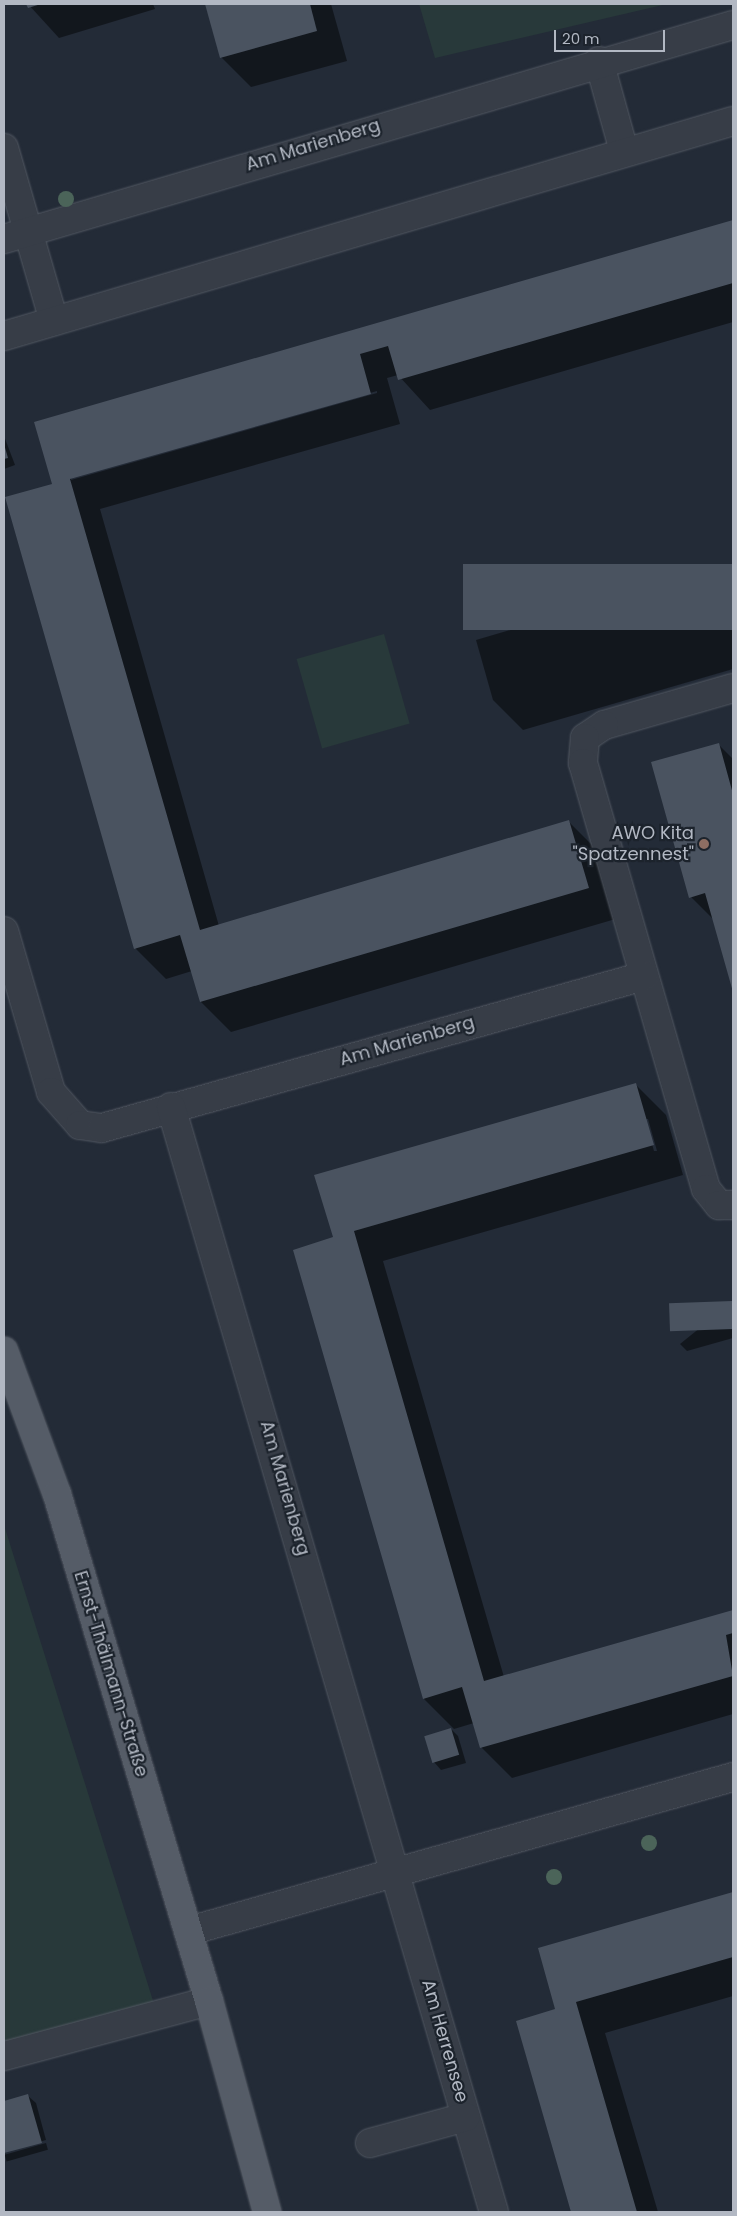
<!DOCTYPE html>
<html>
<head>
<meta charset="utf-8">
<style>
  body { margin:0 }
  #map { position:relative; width:737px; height:2216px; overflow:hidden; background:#232b37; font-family:Poppins,sans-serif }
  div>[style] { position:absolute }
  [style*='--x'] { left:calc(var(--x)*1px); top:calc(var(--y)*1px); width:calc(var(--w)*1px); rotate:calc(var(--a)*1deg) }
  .green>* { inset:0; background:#28393a; transform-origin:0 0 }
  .shadow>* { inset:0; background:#0007; transform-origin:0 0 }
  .building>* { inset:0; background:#4a5360; transform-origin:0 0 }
  .roads { filter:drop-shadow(0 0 1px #525862) drop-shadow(0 0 1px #525862) }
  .minor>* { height:28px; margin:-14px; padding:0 14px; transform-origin:14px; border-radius:14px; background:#373d47 }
  .major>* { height:28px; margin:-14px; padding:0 14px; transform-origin:14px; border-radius:14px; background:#555c67 }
  .trees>* { width:16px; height:16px; margin:-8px; border-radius:50%; background:#4b6459 }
  .dots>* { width:14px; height:14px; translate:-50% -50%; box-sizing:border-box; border:2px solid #1c232c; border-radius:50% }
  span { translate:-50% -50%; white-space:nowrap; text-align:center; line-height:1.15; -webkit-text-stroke:4.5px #1c232c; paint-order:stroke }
  .street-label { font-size:18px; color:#b2b8c3 }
  .poi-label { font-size:18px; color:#b2b8c3 }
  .right { translate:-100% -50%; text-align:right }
  .frame { position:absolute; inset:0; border:5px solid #b2b8c3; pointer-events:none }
  .scale { position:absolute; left:554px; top:30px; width:111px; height:22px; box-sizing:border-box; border:2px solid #b2b8c3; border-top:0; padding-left:6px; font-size:15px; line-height:18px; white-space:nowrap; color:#b2b8c3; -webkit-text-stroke:4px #1c232c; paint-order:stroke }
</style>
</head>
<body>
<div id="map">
  <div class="green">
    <i style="clip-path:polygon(419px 4px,667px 4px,435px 58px)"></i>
    <i style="left:384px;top:634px;width:93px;height:91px;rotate:74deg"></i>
    <i style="clip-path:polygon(4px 1525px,159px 2020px,4px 2064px)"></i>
  </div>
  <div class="shadow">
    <i style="clip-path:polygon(28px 4px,153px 4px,155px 9px,59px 38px)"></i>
    <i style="clip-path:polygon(206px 4px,331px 4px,347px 61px,251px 87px,221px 57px)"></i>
    <i style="clip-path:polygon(evenodd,733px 221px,733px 322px,430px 410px,398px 375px,387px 378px,400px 424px,100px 509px,219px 926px,569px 822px,599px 852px,619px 918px,231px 1032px,201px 1002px,192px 971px,166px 979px,136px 949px,6px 498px,53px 485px,381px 323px,733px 221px,377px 391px,377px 393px,71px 480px,71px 478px,377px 391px)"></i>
    <i style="clip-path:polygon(4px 436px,15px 465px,4px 469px)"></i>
    <i style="clip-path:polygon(733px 565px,733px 669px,523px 730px,493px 700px,476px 640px)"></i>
    <i style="clip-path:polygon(718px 744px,733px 759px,733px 989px,714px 920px,691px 897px)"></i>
    <i style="clip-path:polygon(evenodd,636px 1085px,666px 1115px,683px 1175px,383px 1261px,504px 1677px,733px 1611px,733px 1714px,512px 1778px,482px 1748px,474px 1723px,454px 1729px,424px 1699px,334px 1238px,636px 1085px,645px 1119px,648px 1119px,657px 1151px,654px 1151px,645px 1119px)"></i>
    <i style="clip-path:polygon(732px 1302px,733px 1338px,687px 1351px,680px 1344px)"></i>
    <i style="clip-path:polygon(451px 1729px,458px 1736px,466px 1763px,441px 1770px,434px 1762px)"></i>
    <i style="clip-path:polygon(733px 1893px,733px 1996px,605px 2033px,658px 2212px,572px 2212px,517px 2022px,556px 2010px,539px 1949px)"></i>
    <i style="clip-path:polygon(28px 2096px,36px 2103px,46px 2140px,4px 2152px,4px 2102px)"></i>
    <i style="left:46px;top:2143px;width:7px;height:43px;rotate:74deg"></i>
  </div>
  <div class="building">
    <i style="clip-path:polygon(26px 4px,41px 4px,28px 8px)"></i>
    <i style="clip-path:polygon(205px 4px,310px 4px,317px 31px,220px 58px)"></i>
    <i style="clip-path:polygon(733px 220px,733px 283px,398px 380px,388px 346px,360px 354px,371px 394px,70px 479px,200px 930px,569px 820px,589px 888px,200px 1002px,180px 935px,134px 949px,5px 497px,52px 484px,34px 422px)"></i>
    <i style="clip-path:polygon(4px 444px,8px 458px,4px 459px)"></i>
    <i style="left:733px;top:564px;width:66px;height:270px;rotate:90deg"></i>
    <i style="clip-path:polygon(719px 743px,733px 794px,733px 992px,705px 893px,689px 898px,651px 762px)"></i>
    <i style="clip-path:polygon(636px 1083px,654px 1145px,354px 1231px,484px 1681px,733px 1610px,733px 1633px,726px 1635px,733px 1676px,480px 1748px,462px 1687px,423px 1699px,293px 1250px,333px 1237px,314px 1175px)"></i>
    <i style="left:732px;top:1301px;width:28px;height:63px;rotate:88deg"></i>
    <i style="left:451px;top:1728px;width:28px;height:28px;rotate:73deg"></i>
    <i style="clip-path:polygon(733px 1892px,733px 1957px,576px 2002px,637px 2212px,571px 2212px,516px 2021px,555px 2009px,538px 1948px)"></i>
    <i style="clip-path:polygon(28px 2094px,42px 2143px,4px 2153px,4px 2101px)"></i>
  </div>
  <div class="roads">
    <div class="minor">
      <i style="--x:599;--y:61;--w:93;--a:74.5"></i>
      <i style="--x:4;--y:148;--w:180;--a:73.9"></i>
      <i style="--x:4;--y:239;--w:760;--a:-16.36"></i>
      <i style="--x:4;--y:336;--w:760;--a:-16.43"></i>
      <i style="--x:733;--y:688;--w:134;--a:164"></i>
      <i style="--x:604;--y:725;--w:23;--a:146"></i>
      <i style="--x:585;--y:738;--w:25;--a:95"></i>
      <i style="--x:583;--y:763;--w:443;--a:73.9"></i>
      <i style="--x:706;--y:1189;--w:21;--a:51"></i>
      <i style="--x:719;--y:1205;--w:14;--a:0"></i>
      <i style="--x:4;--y:931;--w:168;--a:73.7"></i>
      <i style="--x:51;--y:1092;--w:44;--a:48.7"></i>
      <i style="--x:80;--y:1125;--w:22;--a:8"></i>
      <i style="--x:102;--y:1128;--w:563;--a:-15.67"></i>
      <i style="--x:171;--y:1107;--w:1151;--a:73.71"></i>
      <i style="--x:189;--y:1931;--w:565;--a:-15.81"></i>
      <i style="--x:4;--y:2056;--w:212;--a:-15"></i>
      <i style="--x:370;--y:2143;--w:99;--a:-15.2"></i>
    </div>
    <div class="major">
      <i style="--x:4;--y:1351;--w:153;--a:69.7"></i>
      <i style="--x:57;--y:1494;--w:529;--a:73.31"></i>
      <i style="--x:209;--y:2001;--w:219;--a:74.6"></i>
    </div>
  </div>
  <div class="trees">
    <i style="left:66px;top:199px"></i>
    <i style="left:649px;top:1843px"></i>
    <i style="left:554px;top:1877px"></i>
  </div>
  <div class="dots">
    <i style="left:704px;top:844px;background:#8d6e63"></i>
  </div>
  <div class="street-label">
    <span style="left:313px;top:145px;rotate:-17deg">Am Marienberg</span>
    <span style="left:407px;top:1041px;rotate:-16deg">Am Marienberg</span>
    <span style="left:285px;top:1488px;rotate:74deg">Am Marienberg</span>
    <span style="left:111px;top:1674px;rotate:73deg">Ernst-Thälmann-Straße</span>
    <span style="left:445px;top:2041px;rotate:74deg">Am Herrensee</span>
  </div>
  <div class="poi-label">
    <span class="right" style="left:694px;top:844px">AWO Kita<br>"Spatzennest"</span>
  </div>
  <div class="frame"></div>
  <div class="scale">20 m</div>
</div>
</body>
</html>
